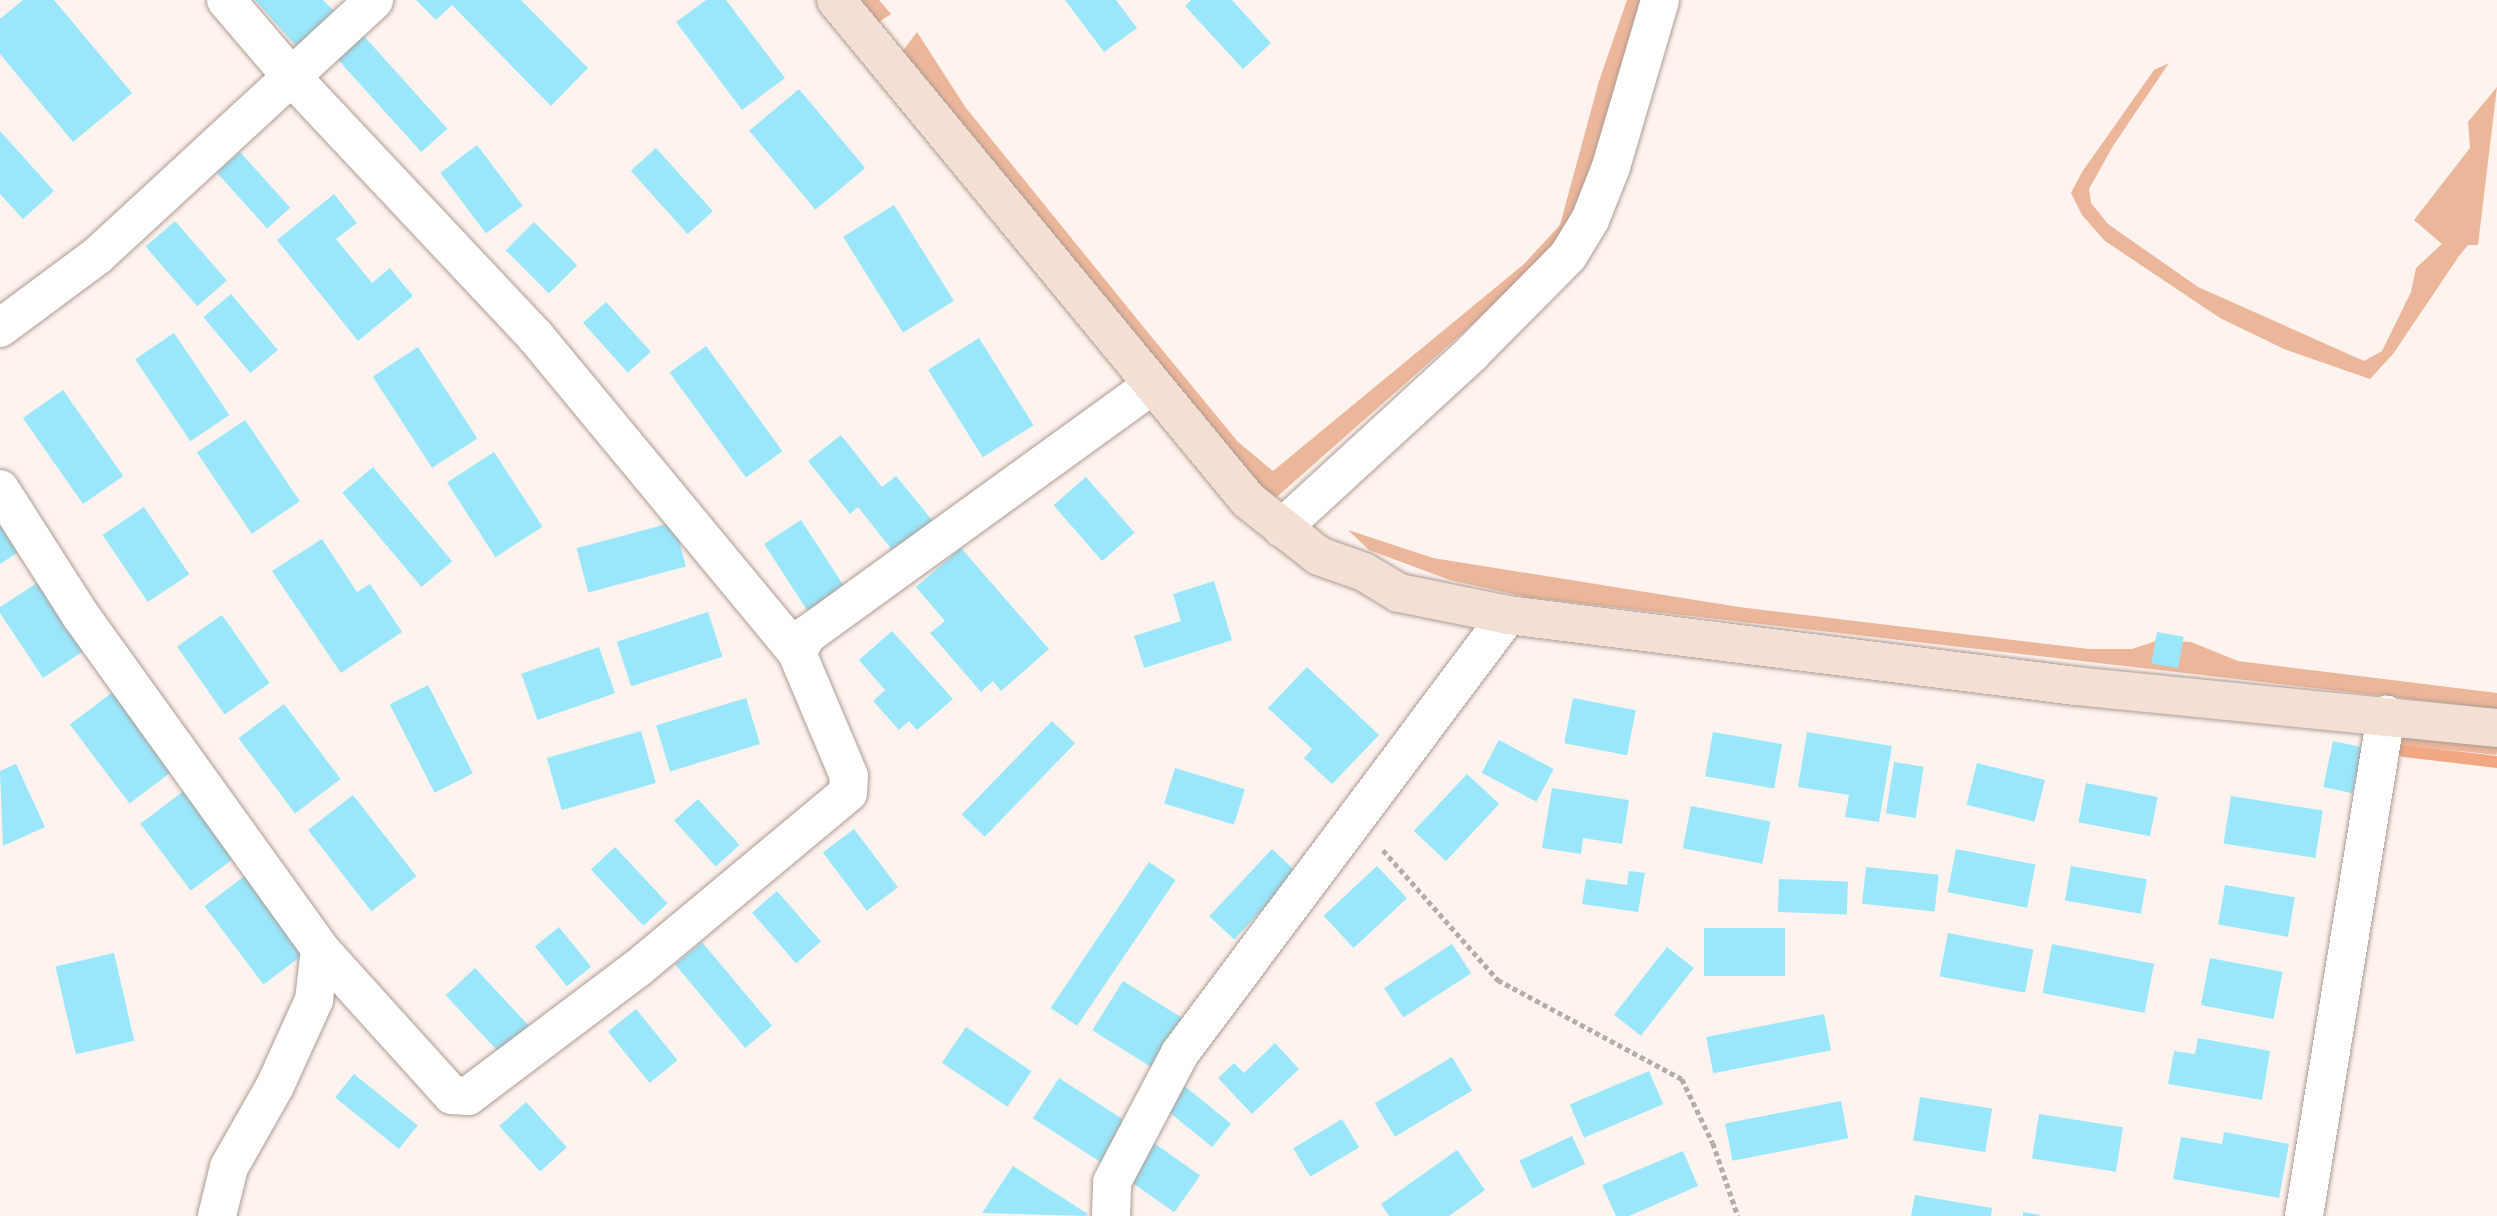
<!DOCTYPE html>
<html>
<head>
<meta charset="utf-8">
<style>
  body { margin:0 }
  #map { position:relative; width:2497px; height:1216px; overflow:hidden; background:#fef3ee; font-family:"DejaVu Sans",sans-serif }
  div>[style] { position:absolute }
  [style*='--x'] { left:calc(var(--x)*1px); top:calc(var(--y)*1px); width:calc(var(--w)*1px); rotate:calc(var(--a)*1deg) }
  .green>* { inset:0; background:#ecb69a; transform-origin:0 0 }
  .stream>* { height:12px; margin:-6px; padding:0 6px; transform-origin:6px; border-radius:6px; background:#f0a782 }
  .building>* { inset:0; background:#9ae7fb; transform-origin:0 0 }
  .path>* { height:4.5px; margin-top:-2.25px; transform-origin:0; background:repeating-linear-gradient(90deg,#b5aba7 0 5px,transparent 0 8.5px) }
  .roads { filter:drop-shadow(0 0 2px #ac9b93) drop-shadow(0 0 2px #ac9b93) }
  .minor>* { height:38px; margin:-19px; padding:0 19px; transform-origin:19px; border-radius:19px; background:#fff }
  .secondary>* { height:38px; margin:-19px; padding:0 19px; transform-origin:19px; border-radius:19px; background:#f3dfd4 }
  span { translate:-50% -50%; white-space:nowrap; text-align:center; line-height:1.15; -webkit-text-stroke:6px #fff; paint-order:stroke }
</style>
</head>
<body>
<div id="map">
  <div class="green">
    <i style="clip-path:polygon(860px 0,879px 0,891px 14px,879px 22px)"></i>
    <i style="clip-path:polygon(1627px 0,1642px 0,1572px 226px,1542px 263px,1271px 502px,902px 52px,917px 32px,966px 108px,1141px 324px,1238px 442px,1273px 471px,1524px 264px,1560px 225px,1599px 81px)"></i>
    <i style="clip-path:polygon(2169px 63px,2113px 146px,2089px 189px,2091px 203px,2108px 224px,2198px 287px,2364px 361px,2382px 351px,2411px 292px,2416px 268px,2442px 244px,2414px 220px,2470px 148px,2468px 122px,2497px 87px,2478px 245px,2468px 245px,2459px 256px,2393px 354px,2370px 379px,2284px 349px,2220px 318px,2105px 241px,2082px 215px,2071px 193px,2082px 172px,2154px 70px)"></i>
    <i style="clip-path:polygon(1348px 530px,1433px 558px,1739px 607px,2089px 649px,2132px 649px,2159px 640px,2191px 642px,2238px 661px,2497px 693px,2497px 709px,1526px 597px,1450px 580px,1369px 550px)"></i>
    <i style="left:2402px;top:736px;width:96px;height:9px;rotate:6deg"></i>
  </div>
  <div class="stream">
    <i style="--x:2404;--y:751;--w:94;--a:6.7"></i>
  </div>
  <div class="building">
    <i style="clip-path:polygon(23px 0,54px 0,132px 93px,73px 142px,0 54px,0 19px)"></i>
    <i style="clip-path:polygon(255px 0,323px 0,335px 12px,296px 46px)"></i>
    <i style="clip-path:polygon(416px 0,521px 0,588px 68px,551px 106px,452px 5px,436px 20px)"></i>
    <i style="clip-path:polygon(706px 0,726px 0,785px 78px,742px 110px,676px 22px)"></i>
    <i style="clip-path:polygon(1065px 0,1116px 0,1137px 28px,1104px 52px)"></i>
    <i style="clip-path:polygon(1191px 0,1232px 0,1271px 43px,1243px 69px,1185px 6px)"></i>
    <i style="left:363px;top:35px;width:126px;height:35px;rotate:48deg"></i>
    <i style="left:799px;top:89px;width:103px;height:65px;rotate:50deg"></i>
    <i style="clip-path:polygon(0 131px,54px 191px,23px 219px,0 194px)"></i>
    <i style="left:477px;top:145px;width:76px;height:46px;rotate:53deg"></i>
    <i style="left:656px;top:148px;width:85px;height:34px;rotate:48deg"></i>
    <i style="left:240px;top:152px;width:75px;height:31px;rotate:48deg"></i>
    <i style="clip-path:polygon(334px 194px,357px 223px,336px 239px,372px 283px,390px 268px,413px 296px,358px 341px,277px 240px)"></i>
    <i style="left:894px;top:205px;width:113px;height:60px;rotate:58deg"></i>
    <i style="left:175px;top:221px;width:79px;height:39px;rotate:49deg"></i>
    <i style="left:534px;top:222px;width:61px;height:40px;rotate:45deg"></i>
    <i style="left:231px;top:294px;width:73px;height:36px;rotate:50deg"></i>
    <i style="left:606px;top:302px;width:67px;height:31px;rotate:48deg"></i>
    <i style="left:174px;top:333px;width:99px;height:47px;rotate:56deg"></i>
    <i style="left:979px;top:338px;width:103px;height:60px;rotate:58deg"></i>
    <i style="left:706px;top:346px;width:130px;height:45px;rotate:54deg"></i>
    <i style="left:418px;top:347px;width:109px;height:54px;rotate:57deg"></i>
    <i style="left:63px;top:390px;width:105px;height:49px;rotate:55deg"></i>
    <i style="left:245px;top:420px;width:98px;height:58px;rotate:56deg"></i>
    <i style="clip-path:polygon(841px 435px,882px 487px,896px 476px,936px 525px,897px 556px,858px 507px,850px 514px,808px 461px)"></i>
    <i style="left:494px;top:452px;width:89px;height:56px;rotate:57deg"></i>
    <i style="left:373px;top:467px;width:123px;height:40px;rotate:50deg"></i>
    <i style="left:1086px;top:477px;width:74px;height:43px;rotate:49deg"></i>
    <i style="left:144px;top:507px;width:81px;height:50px;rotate:56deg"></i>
    <i style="clip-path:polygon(0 520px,20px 551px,0 564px)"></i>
    <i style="left:801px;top:520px;width:82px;height:44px;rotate:57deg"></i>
    <i style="left:674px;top:522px;width:46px;height:101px;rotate:75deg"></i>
    <i style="clip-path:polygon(322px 539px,357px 592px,370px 584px,402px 632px,341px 673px,272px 571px)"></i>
    <i style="clip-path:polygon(961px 548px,1049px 649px,1001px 691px,993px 681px,981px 692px,930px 633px,945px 621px,916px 587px)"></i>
    <i style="clip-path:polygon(40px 581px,85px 650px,43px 678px,0 613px,0 607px)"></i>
    <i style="clip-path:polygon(1214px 581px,1232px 640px,1144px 668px,1134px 636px,1181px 621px,1173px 594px)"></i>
    <i style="left:708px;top:612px;width:47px;height:96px;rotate:72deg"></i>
    <i style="left:222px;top:615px;width:83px;height:55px;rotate:55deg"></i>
    <i style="clip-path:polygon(892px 631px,953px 699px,917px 730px,909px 721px,899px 730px,873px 701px,885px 690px,859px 660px)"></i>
    <i style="left:2157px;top:632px;width:27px;height:32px;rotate:10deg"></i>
    <i style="left:599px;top:647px;width:49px;height:82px;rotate:71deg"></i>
    <i style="clip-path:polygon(1307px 667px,1379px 735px,1332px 784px,1304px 758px,1312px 749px,1268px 708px)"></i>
    <i style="left:428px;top:685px;width:99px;height:43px;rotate:63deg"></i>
    <i style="left:113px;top:692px;width:99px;height:54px;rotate:53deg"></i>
    <i style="left:746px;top:698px;width:48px;height:94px;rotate:73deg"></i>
    <i style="left:1573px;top:698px;width:64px;height:46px;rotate:11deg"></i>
    <i style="left:284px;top:704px;width:94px;height:57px;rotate:53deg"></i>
    <i style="left:1052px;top:721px;width:32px;height:130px;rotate:44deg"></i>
    <i style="left:641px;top:731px;width:54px;height:98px;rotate:74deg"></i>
    <i style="left:1713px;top:732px;width:70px;height:45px;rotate:10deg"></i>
    <i style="clip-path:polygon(1807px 732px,1892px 746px,1879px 822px,1845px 817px,1849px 795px,1798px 787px)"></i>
    <i style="left:1499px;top:740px;width:62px;height:37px;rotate:28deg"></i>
    <i style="left:2333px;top:741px;width:30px;height:47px;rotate:12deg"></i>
    <i style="left:1894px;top:762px;width:30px;height:52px;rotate:9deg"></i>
    <i style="left:1977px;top:763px;width:70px;height:43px;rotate:14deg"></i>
    <i style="clip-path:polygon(16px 764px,45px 827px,3px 846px,0 771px)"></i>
    <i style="left:1175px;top:768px;width:73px;height:37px;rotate:17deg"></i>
    <i style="left:1467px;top:774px;width:44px;height:78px;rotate:43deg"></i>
    <i style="left:2086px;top:783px;width:73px;height:40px;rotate:11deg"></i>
    <i style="clip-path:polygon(1552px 788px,1629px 800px,1622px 844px,1583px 838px,1581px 854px,1542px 848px)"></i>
    <i style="left:185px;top:790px;width:84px;height:56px;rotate:53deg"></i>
    <i style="left:353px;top:795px;width:103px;height:57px;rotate:52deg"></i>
    <i style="left:2231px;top:796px;width:93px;height:48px;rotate:9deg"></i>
    <i style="left:698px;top:799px;width:62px;height:32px;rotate:48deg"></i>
    <i style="left:1691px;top:806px;width:81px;height:43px;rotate:11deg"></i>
    <i style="left:854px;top:829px;width:73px;height:39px;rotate:53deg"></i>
    <i style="left:615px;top:847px;width:77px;height:33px;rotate:47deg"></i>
    <i style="left:1272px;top:849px;width:34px;height:92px;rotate:43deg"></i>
    <i style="left:1956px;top:849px;width:81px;height:44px;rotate:11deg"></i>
    <i style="left:1149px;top:862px;width:32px;height:176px;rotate:34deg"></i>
    <i style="left:1377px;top:866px;width:44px;height:73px;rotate:47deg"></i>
    <i style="left:2071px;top:866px;width:77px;height:35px;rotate:10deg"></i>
    <i style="left:1866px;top:867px;width:73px;height:37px;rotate:6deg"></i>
    <i style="clip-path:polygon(1629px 871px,1645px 873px,1638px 912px,1582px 904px,1586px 879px,1627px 885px)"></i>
    <i style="left:246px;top:875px;width:98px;height:52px;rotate:53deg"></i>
    <i style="left:1779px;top:879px;width:69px;height:33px;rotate:2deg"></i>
    <i style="left:2225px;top:885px;width:71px;height:40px;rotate:10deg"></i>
    <i style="left:777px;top:891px;width:67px;height:33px;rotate:49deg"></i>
    <i style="left:559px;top:927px;width:51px;height:31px;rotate:51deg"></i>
    <i style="left:1704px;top:928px;width:81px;height:48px"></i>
    <i style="left:1948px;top:933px;width:87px;height:44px;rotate:11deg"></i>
    <i style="left:702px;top:942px;width:109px;height:35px;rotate:50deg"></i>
    <i style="left:1452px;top:944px;width:35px;height:81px;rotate:57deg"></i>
    <i style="left:2052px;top:944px;width:104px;height:50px;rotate:11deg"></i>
    <i style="left:1667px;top:947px;width:34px;height:86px;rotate:38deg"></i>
    <i style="left:114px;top:953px;width:90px;height:60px;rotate:77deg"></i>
    <i style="left:2210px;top:958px;width:74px;height:48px;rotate:11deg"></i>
    <i style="left:475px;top:968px;width:81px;height:40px;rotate:47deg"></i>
    <i style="left:1123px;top:981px;width:78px;height:58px;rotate:32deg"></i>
    <i style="left:636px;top:1009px;width:66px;height:36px;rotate:51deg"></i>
    <i style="left:1824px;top:1014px;width:37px;height:120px;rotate:79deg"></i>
    <i style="left:966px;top:1027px;width:79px;height:43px;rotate:34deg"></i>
    <i style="clip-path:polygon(2198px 1038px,2270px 1051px,2262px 1100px,2168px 1084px,2174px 1051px,2195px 1054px)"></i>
    <i style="clip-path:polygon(1275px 1043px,1299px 1069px,1252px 1114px,1218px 1078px,1234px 1063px,1244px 1073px)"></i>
    <i style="left:1452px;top:1057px;width:39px;height:90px;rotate:59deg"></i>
    <i style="left:1649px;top:1071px;width:36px;height:86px;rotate:67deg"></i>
    <i style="left:354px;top:1074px;width:82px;height:30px;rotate:39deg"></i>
    <i style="left:1059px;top:1078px;width:85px;height:48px;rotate:33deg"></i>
    <i style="left:1182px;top:1084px;width:63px;height:30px;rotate:39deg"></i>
    <i style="left:1920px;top:1097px;width:73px;height:44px;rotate:9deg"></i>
    <i style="left:1841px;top:1101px;width:38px;height:118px;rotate:79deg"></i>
    <i style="left:526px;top:1102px;width:61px;height:36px;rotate:48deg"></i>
    <i style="left:2039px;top:1114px;width:85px;height:45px;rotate:9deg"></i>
    <i style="left:1342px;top:1119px;width:33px;height:57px;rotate:59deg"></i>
    <i style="clip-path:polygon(2224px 1132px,2289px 1144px,2279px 1198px,2173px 1179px,2181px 1137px,2222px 1144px)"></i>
    <i style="left:1572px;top:1136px;width:31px;height:58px;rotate:65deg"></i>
    <i style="left:1151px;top:1141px;width:60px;height:45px;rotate:35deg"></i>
    <i style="clip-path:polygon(1457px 1150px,1485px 1190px,1449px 1216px,1389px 1216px,1381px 1204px)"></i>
    <i style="clip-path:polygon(1683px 1151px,1698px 1186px,1629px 1216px,1616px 1216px,1602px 1185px)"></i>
    <i style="clip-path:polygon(1013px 1166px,1088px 1214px,1086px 1216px,982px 1213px)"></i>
    <i style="clip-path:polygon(1915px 1195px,1992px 1208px,1991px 1216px,1911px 1216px)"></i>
    <i style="clip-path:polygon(2023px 1212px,2040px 1215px,2039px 1216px,2023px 1216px)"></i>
  </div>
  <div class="path">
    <i style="--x:1383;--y:850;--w:174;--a:48.5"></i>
    <i style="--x:1498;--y:980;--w:209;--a:28.3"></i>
    <i style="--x:1682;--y:1079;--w:71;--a:64.2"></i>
    <i style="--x:1713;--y:1143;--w:77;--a:71.1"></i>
  </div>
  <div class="roads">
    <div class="minor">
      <i style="--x:226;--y:0;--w:99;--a:49.5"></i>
      <i style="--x:290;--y:75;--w:359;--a:46.8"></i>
      <i style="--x:536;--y:337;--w:410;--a:50.4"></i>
      <i style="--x:0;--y:328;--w:121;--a:-36.6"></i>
      <i style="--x:97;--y:256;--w:377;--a:-42.7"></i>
      <i style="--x:0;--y:489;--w:151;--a:57.5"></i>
      <i style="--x:81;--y:616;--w:410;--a:54.3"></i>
      <i style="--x:320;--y:949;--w:197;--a:47.9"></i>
      <i style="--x:452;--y:1095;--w:16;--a:4"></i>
      <i style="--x:468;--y:1096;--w:213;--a:-37"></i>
      <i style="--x:638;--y:968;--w:273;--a:-39.8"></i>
      <i style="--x:848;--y:793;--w:17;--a:-87"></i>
      <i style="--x:849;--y:776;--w:134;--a:-112.9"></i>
      <i style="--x:797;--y:653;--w:21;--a:-61"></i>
      <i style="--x:807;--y:635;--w:426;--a:-35.9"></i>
      <i style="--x:1282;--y:528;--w:258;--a:-42.6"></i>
      <i style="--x:1472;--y:353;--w:136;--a:-45.3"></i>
      <i style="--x:1568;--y:256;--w:42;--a:-58.6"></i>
      <i style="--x:1590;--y:220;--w:57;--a:-68.4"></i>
      <i style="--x:1611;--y:167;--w:174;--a:-73.6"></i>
      <i style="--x:217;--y:1216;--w:50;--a:-76.2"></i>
      <i style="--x:229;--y:1167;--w:93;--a:-60.4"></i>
      <i style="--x:275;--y:1086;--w:94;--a:-65.6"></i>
      <i style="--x:314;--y:1000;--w:51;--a:-83.3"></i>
      <i style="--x:1111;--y:1216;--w:34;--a:-88"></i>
      <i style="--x:1112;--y:1182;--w:146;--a:-62.2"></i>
      <i style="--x:1180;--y:1053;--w:547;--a:-53.17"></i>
      <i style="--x:2304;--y:1216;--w:508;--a:-80.7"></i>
    </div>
    <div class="secondary">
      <i style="--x:836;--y:0;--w:648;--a:50.51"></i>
      <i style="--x:1248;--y:500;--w:90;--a:38.3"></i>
      <i style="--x:1319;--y:556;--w:48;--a:19.6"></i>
      <i style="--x:1364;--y:572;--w:41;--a:31"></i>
      <i style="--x:1399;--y:593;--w:111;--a:11.4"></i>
      <i style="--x:1508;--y:615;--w:572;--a:7.13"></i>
      <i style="--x:2076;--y:686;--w:423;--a:5.7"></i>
    </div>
  </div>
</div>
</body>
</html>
